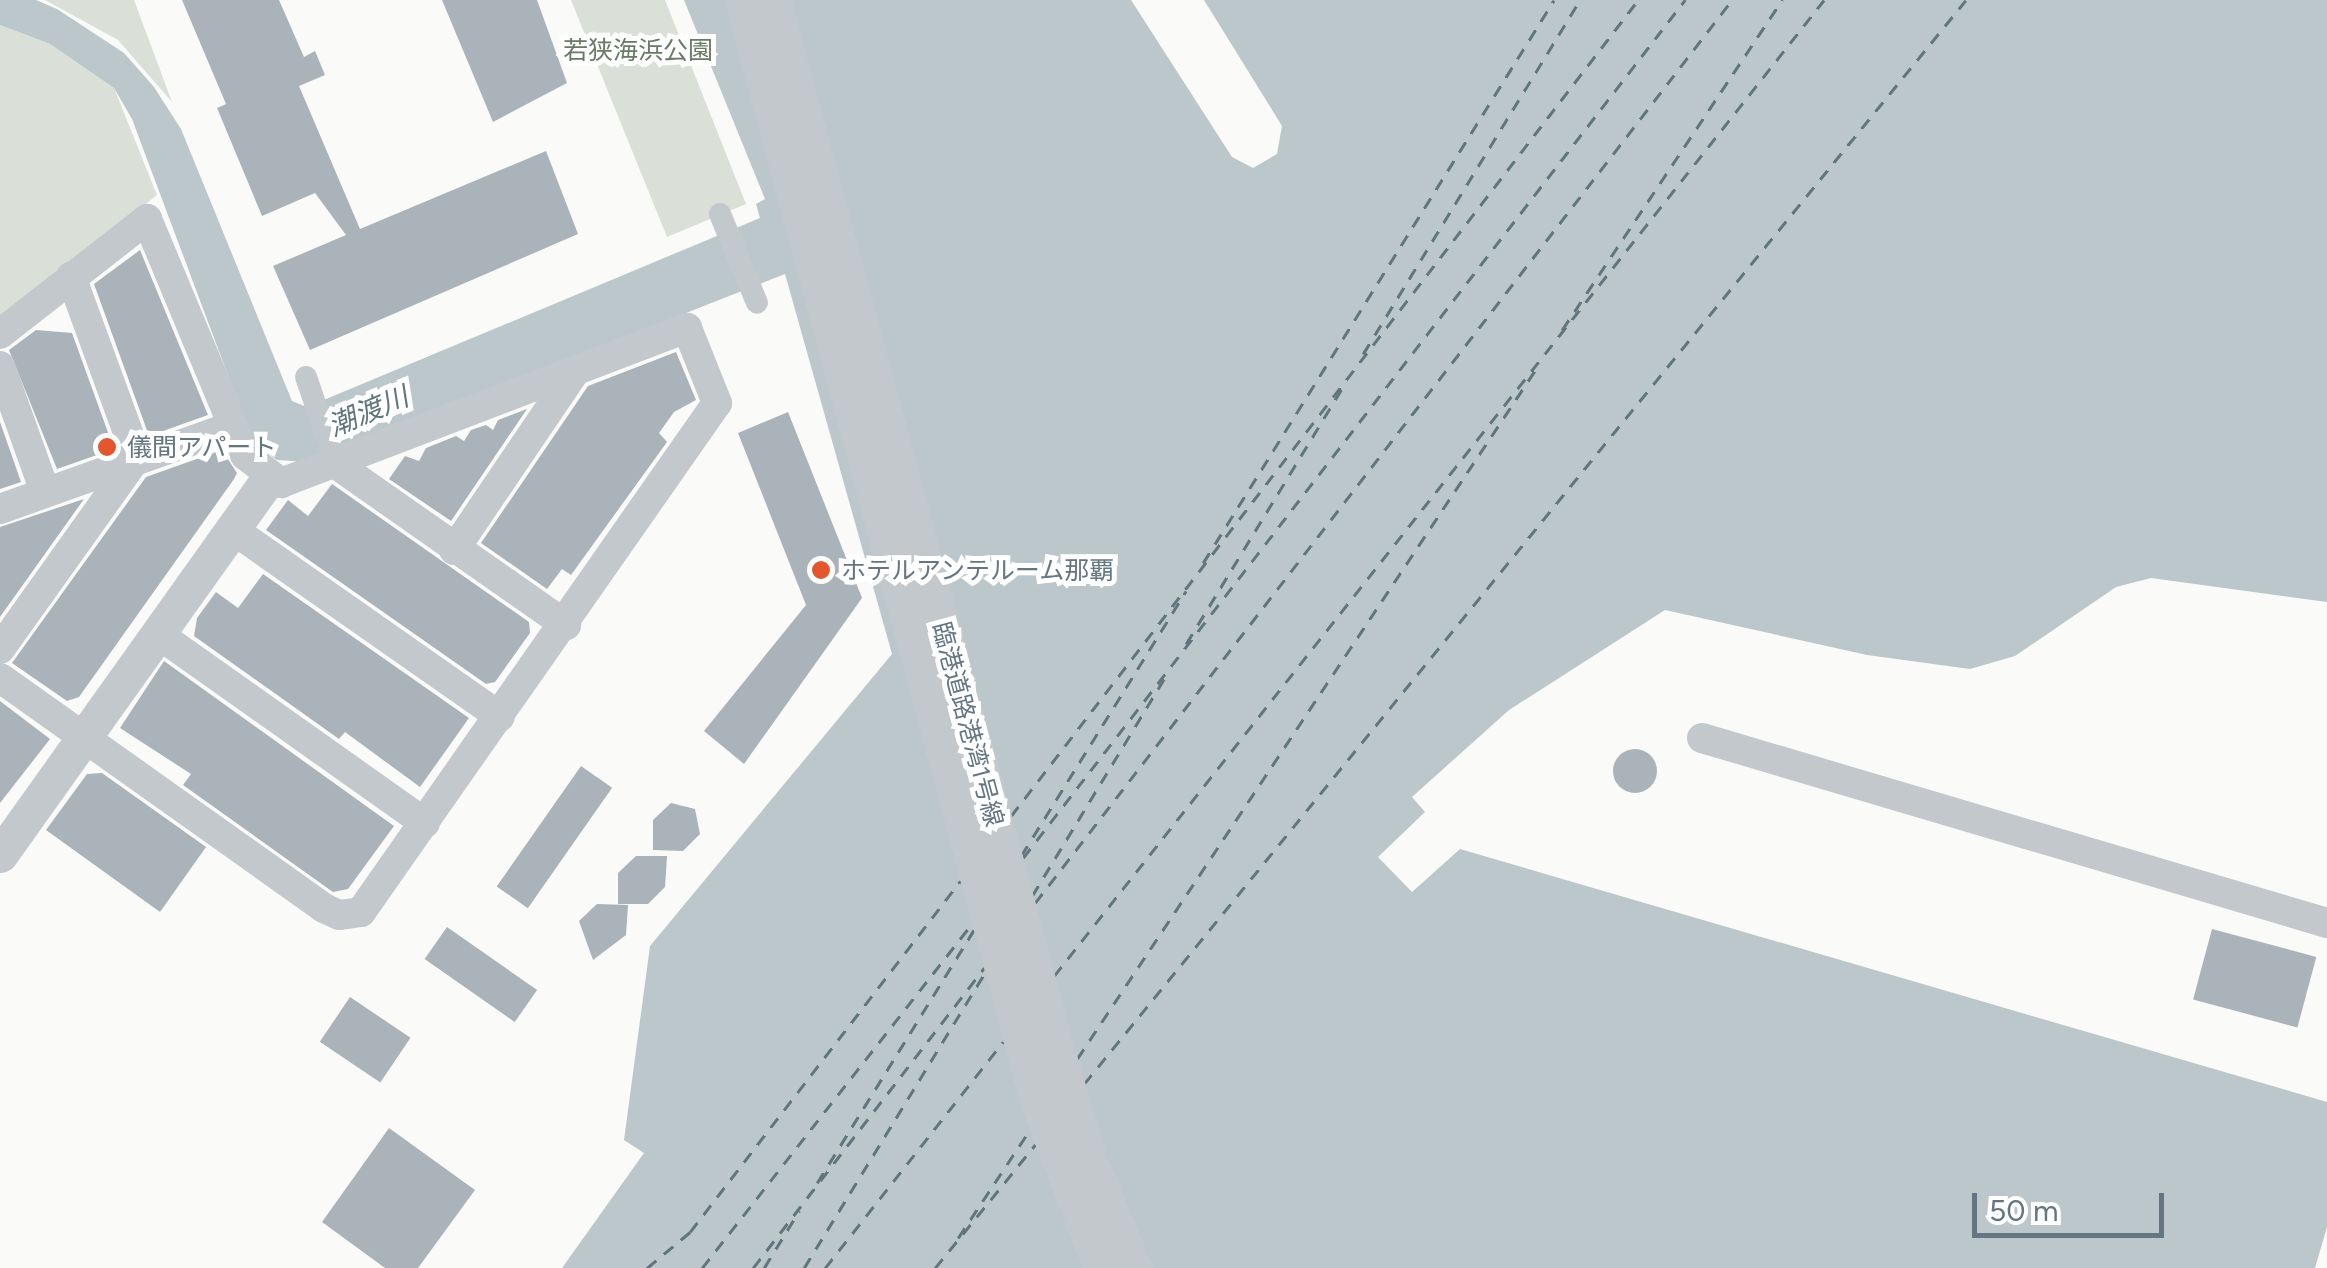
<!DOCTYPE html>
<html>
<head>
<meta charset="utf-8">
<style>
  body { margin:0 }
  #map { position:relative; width:2327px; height:1268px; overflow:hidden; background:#fafaf8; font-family:Figtree,"Noto Sans JP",sans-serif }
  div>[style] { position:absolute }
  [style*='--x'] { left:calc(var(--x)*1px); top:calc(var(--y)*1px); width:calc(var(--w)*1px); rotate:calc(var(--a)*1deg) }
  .green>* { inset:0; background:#dadfd7 }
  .water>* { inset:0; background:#bbc7cb }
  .pier>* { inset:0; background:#fafaf8 }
  .ferry>* { height:2.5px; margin-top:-1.25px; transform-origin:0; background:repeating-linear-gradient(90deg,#60757c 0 12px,transparent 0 22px) }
  .building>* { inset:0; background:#aab3b9; transform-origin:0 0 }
  .round { border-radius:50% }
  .pedestrian>* { height:22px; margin:-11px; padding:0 11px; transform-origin:11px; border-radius:11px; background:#c3c8cc }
  .minor>* { height:30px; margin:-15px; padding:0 15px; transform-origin:15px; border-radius:15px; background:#c3c8cc }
  .tertiary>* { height:35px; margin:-17.5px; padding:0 17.5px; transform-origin:17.5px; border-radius:17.5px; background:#c3c8cc }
  .dots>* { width:28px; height:28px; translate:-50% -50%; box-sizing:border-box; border:5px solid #fff; border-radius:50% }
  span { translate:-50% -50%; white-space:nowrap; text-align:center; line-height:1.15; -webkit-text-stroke:10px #fff; paint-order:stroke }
  .park-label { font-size:25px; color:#687a64 }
  .poi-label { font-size:25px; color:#657683 }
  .left { translate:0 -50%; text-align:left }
  .street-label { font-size:25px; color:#657683 }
  .water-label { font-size:28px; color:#60757c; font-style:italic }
  .scale { position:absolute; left:1972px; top:1193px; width:192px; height:45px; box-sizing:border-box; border:5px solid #657683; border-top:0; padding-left:12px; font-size:30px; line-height:35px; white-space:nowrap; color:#657683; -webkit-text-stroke:8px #fff; paint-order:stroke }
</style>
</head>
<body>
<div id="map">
  <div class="green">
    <i style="clip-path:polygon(45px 0,134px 0,172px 102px,118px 40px)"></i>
    <i style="clip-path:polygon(571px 0,665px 0,746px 204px,667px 237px)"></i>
    <i style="clip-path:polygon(0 25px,50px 44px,114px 88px,157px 195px,0 319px)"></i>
  </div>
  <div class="water">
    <i style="clip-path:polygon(0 0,36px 0,57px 9px,124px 53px,154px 87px,181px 129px,292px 401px,307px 407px,760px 218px,756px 204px,765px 199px,684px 0,2327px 0,2327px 602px,2151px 578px,2116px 587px,2015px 656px,1970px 669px,1867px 655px,1665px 610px,1509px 710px,1412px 797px,1425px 812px,1378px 857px,1412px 892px,1460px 849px,2327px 1102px,2327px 1227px,2315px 1268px,562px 1268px,644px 1153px,624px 1140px,650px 946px,892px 654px,785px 274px,308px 462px,277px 460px,253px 442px,132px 119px,114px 88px,50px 44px,0 25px)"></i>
  </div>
  <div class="pier">
    <i style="clip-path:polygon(1131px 0,1204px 0,1282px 126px,1277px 154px,1253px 168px,1232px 157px)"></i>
  </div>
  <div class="ferry">
    <i style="--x:1562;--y:330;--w:397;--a:-56.3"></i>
    <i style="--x:1363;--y:354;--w:415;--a:-58.5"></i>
    <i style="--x:1203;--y:563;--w:663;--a:-58.06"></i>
    <i style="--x:1186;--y:644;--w:307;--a:-58.6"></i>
    <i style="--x:1011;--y:816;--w:1029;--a:-52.46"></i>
    <i style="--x:1021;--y:856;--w:312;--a:-58.1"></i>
    <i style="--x:1023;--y:858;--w:1084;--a:-52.35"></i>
    <i style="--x:1032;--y:896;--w:262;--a:-58.7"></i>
    <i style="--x:1035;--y:903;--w:1141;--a:-52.34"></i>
    <i style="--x:1054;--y:976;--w:1243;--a:-51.73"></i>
    <i style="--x:1077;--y:1059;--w:832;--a:-56.37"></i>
    <i style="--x:1084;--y:1084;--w:1397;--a:-50.87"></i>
    <i style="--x:817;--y:1183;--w:298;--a:-58.2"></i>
    <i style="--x:958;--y:1238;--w:132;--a:-56.4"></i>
    <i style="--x:647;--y:1268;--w:56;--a:-39.9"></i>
    <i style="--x:690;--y:1232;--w:443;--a:-52.4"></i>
    <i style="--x:702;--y:1268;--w:437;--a:-51.9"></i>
    <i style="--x:753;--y:1268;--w:379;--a:-52.4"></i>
    <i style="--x:764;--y:1268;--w:67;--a:-58.4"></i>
    <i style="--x:804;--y:1268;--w:348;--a:-58.5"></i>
    <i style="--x:825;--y:1268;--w:288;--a:-51.8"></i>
    <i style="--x:935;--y:1268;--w:159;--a:-50.9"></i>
  </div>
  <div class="building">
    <i style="clip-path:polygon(182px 0,279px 0,304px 57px,315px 51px,325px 75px,299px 86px,360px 229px,546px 151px,578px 234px,310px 350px,273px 266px,346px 235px,315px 193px,262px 216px,217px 108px,226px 104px)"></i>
    <i style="clip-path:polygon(442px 0,537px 0,567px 83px,493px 122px)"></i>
    <i style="clip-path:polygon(140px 250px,208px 415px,149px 436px,94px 284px)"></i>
    <i style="clip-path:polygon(36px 330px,72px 333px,114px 449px,57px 469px,9px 350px)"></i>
    <i style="clip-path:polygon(676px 352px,696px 400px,674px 412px,659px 433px,667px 442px,571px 575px,562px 569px,547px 589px,481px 543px,588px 386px)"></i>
    <i style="clip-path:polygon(527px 409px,451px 521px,389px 479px,405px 456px,419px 461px,426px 448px,456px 436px,464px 441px,471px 430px,486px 425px,493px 430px,498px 420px)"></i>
    <i style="clip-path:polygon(788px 412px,862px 598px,744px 764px,704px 731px,806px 605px,738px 433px)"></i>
    <i style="clip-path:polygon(0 422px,21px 482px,0 489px)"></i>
    <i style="clip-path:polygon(222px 450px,237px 473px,234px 479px,79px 697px,67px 701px,12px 663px,146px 477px)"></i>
    <i style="clip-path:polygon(332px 484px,529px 622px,530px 633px,495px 682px,486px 684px,266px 530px,288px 500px,308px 516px)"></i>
    <i style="clip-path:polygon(84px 499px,0 617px,0 527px)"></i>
    <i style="clip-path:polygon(263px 574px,469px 718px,420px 787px,345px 732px,339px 739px,194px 636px,197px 618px,216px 592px,238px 608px)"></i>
    <i style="clip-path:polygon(164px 661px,394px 826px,348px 889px,333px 892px,183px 785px,191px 774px,120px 728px)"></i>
    <i style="clip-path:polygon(0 701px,50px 739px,0 803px)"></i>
    <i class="round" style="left:1613px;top:749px;width:44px;height:44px"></i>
    <i style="left:581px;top:766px;width:38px;height:147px;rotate:35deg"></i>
    <i style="clip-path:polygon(102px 773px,206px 847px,160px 912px,46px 830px,87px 774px)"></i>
    <i style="clip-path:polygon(671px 803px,695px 809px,700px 834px,683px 851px,653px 850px,653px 820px)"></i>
    <i style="clip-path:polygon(636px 856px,667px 856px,665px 887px,648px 904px,618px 904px,618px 873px)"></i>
    <i style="clip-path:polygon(597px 904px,628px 905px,626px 935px,593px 960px,579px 921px)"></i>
    <i style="left:447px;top:927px;width:110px;height:39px;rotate:35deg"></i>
    <i style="left:2212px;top:929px;width:108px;height:73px;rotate:15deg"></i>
    <i style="left:350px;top:997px;width:73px;height:54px;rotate:34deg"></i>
    <i style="clip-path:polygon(389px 1128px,475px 1190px,418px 1268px,385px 1268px,322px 1222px)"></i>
  </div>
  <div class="pedestrian">
    <i style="--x:720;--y:214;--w:96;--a:67.4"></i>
    <i style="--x:306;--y:377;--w:92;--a:71"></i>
  </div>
  <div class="minor">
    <i style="--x:0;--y:334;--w:187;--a:-38"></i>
    <i style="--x:147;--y:219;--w:256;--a:67.4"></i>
    <i style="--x:245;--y:455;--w:46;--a:37.9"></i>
    <i style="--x:281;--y:483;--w:435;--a:-20.9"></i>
    <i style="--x:687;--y:328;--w:81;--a:68.2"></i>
    <i style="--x:717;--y:403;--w:621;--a:124.97"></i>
    <i style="--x:361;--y:912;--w:22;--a:172"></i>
    <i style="--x:339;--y:915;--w:17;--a:-155"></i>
    <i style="--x:324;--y:908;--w:397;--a:-144.6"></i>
    <i style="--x:0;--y:366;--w:134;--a:70.3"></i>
    <i style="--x:336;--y:464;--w:281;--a:35"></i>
    <i style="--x:0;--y:509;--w:247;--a:-19.6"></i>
    <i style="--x:232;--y:529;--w:327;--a:35"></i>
    <i style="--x:454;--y:550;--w:214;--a:-55.9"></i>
    <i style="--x:158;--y:634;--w:327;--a:35.3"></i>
    <i style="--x:0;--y:649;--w:236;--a:-54.5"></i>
    <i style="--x:137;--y:457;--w:192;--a:-110.1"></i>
    <i style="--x:1702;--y:738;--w:652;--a:16.49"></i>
  </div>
  <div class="tertiary">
    <i style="--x:742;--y:0;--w:1142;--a:74.98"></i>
    <i style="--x:1038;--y:1103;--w:177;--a:69.1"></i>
    <i style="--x:773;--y:0;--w:1085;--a:74.87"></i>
    <i style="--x:1056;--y:1047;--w:119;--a:73.4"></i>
    <i style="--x:1090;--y:1161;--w:116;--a:67.2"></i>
    <i style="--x:0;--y:855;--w:463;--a:-54.5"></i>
  </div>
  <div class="dots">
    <i style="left:107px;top:447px;background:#e4572e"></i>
    <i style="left:821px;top:570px;background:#e4572e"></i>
  </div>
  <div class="park-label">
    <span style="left:638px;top:50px">若狭海浜公園</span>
  </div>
  <div class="poi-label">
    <span class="left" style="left:127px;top:447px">儀間アパート</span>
    <span class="left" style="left:841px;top:570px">ホテルアンテルーム那覇</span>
  </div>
  <div class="street-label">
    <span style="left:968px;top:724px;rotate:75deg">臨港道路港湾1号線</span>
  </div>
  <div class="water-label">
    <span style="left:368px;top:411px;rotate:-23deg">潮渡川</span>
  </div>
  <div class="scale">50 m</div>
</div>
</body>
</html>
